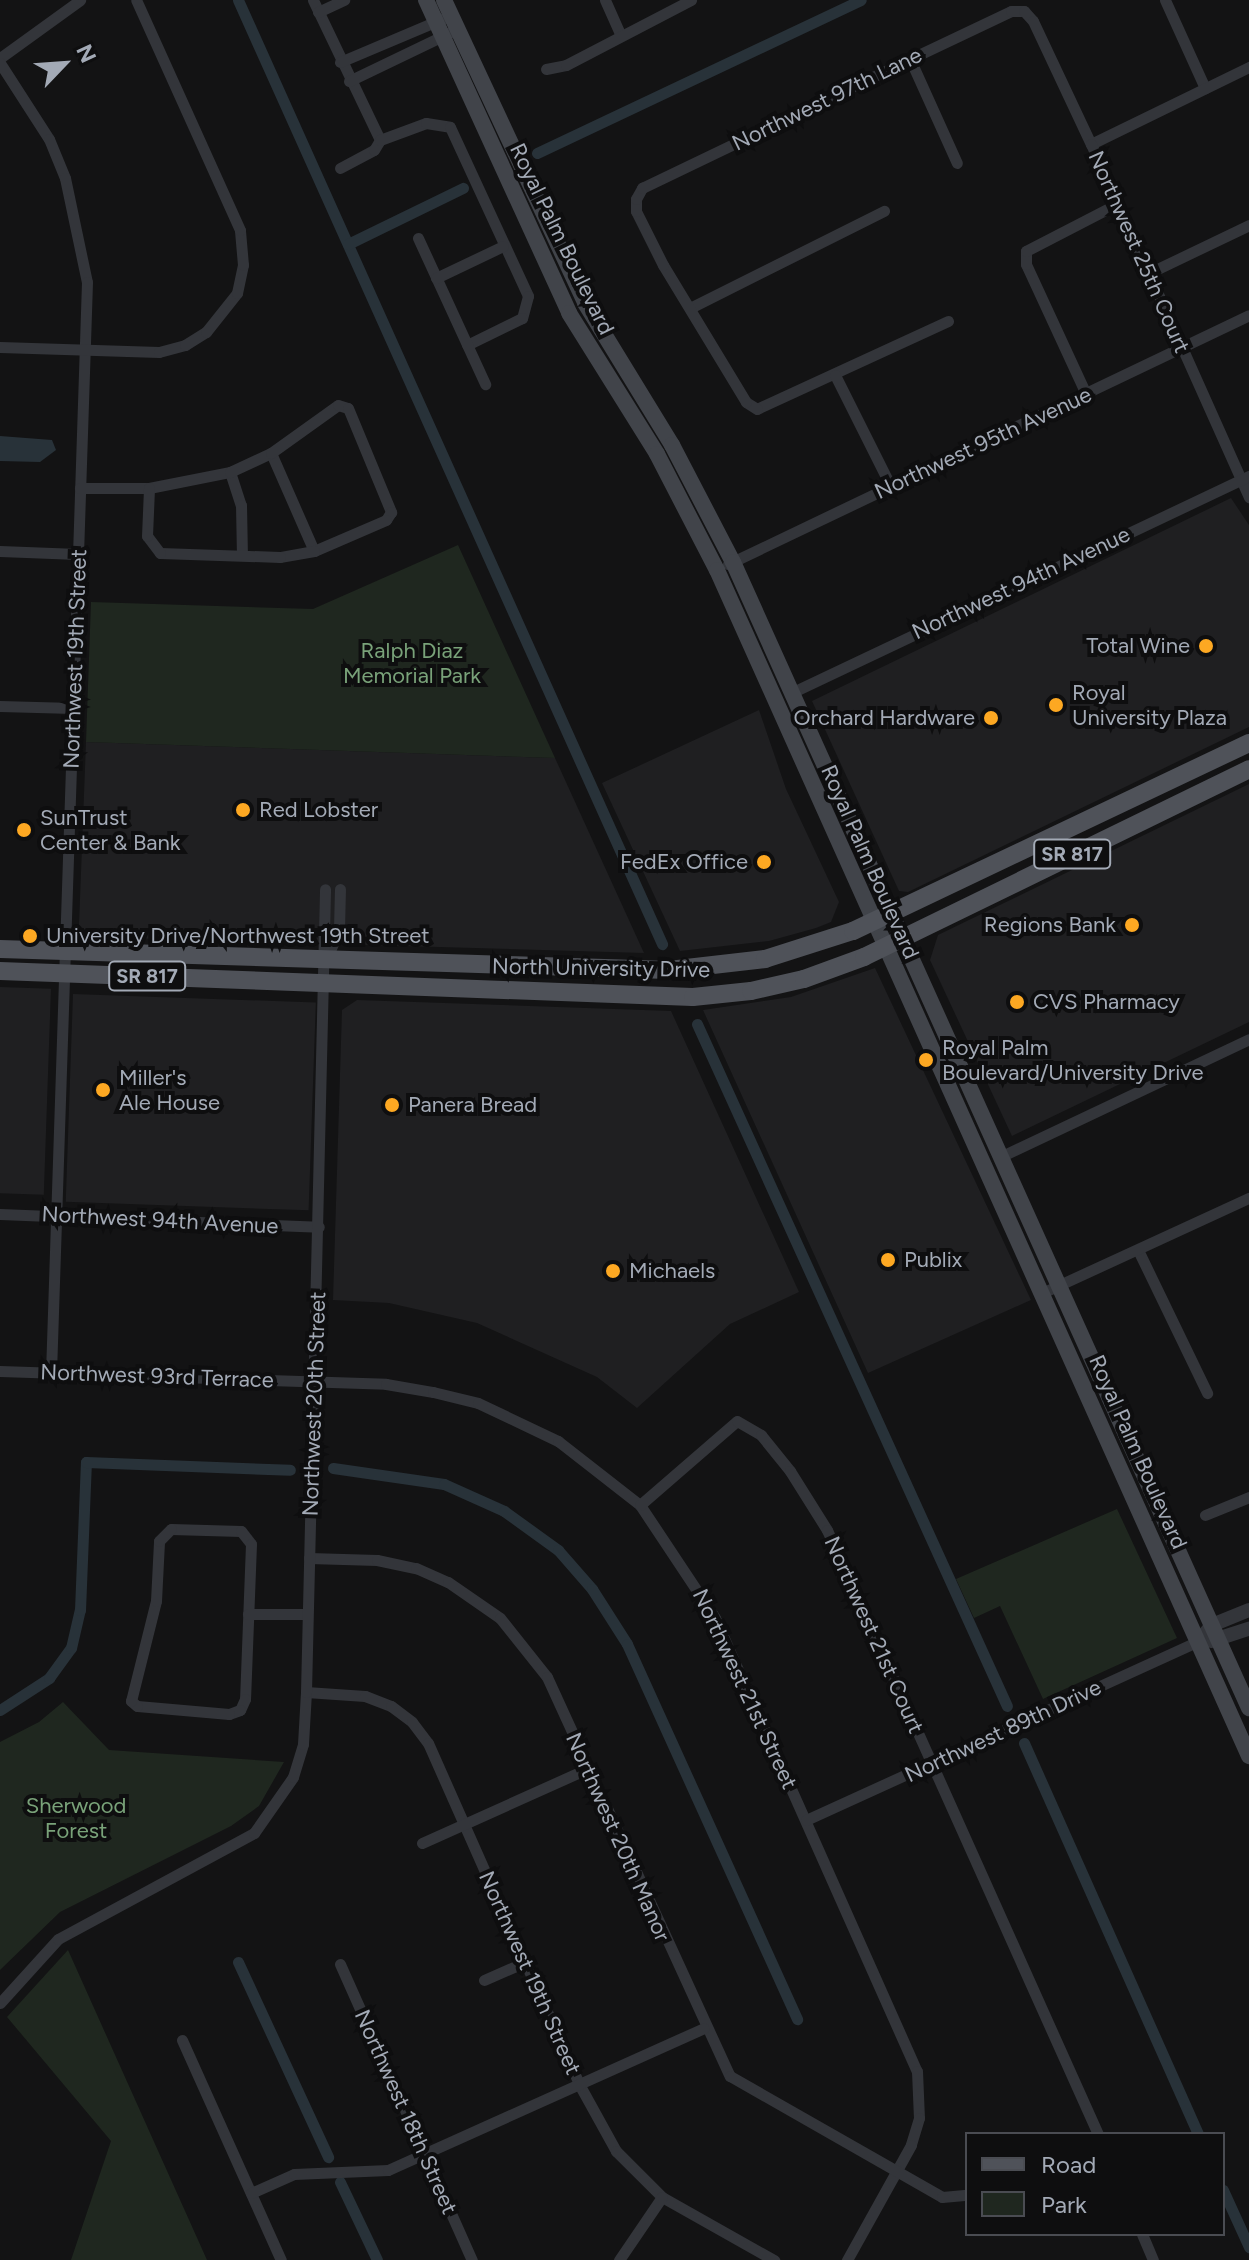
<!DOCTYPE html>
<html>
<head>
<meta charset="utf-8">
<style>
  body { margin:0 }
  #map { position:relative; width:1249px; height:2260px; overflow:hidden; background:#131314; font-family:Figtree,sans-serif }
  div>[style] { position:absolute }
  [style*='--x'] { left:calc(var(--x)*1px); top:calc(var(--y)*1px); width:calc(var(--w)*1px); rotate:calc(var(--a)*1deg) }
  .built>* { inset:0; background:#1f1f21; transform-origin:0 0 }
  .green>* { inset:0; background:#1f271f }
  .water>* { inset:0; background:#283239 }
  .canal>* { height:11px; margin:-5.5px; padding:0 5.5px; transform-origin:5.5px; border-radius:5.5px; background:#283239 }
  .minor>* { height:11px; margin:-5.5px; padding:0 5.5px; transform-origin:5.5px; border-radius:5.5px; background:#33353a }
  .tertiary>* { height:14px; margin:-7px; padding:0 7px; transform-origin:7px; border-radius:7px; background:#33353a }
  .secondary>* { height:16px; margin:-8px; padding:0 8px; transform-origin:8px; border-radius:8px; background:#41444a }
  .primary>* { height:18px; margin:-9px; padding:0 9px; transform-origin:9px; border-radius:9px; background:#4f5259 }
  .dots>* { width:22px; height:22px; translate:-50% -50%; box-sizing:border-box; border:4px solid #0e0e0f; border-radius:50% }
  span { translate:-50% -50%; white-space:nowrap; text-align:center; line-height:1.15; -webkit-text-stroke:8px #0e0e0f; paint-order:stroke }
  .shield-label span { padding:2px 6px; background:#0e0e0f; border:2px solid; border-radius:6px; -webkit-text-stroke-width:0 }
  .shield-label { font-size:20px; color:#a3aab6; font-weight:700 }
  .street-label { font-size:22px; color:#a3aab6 }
  .poi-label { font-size:22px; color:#a3aab6 }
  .right { translate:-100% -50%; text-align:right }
  .left { translate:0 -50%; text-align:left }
  .park-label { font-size:22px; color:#79a279 }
  .legend { position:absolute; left:965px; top:2132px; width:260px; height:104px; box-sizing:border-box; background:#0e0e0f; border:2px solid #4a4c52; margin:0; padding:10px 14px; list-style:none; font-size:24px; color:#a3aab6 }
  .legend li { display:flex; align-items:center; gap:16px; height:40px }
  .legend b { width:40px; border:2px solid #4a4c52 }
  .north { position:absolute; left:24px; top:24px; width:80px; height:80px; -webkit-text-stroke:6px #0e0e0f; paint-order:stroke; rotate:65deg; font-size:22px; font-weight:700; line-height:32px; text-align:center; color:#a3aab6 }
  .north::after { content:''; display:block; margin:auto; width:28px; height:36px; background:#a3aab6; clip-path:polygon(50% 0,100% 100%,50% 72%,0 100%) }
</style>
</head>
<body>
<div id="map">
  <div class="built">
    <i style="clip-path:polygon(1231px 498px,1249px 525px,1249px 727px,908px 892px,899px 891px,812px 701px)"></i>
    <i style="clip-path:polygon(759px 710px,786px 789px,839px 902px,831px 922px,816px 928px,769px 941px,680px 951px,602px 783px)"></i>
    <i style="clip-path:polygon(86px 742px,555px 758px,644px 953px,93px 937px,79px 925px)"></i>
    <i style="clip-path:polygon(1249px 784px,1249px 1022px,1012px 1136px,930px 960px,938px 935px)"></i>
    <i style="clip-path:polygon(875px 968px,1031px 1300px,868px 1373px,703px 1010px,791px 997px)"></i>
    <i style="left:0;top:987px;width:51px;height:206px;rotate:2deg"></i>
    <i style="left:73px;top:994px;width:243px;height:208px;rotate:2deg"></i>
    <i style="clip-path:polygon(357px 1000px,671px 1011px,799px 1292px,730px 1324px,637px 1408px,597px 1377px,477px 1323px,389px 1303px,333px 1300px,342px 1010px)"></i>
  </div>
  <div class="green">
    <i style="clip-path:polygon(458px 545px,555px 758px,86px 742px,91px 602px,313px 609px)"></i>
    <i style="clip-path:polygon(1117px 1509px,1177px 1638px,1043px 1699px,1000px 1606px,974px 1618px,956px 1579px)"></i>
    <i style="clip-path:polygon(63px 1702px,109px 1750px,284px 1762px,259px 1806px,231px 1826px,60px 1912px,0 1970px,0 1742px,39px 1722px)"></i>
    <i style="clip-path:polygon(68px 1950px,207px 2260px,71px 2260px,111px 2141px,7px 2017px)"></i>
  </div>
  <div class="water">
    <i style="clip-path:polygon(0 436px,52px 440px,56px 450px,40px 462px,0 461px)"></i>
  </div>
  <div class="canal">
    <i style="--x:238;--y:0;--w:1035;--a:65.81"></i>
    <i style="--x:537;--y:153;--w:358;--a:-25.3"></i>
    <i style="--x:348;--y:244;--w:128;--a:-26"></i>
    <i style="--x:697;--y:1024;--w:749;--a:65.56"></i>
    <i style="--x:333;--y:1468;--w:112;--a:8.2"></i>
    <i style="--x:444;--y:1484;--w:66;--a:24.2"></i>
    <i style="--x:504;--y:1511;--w:67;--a:35.8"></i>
    <i style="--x:558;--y:1550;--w:52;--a:48.9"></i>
    <i style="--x:592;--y:1589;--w:65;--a:57.5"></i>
    <i style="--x:627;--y:1644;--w:412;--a:65.6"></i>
    <i style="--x:0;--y:1710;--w:59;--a:-33.1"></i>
    <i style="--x:49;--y:1678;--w:37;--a:-54"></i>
    <i style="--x:71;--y:1648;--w:39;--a:-77"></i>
    <i style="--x:80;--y:1610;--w:148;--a:-87.7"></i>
    <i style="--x:86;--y:1462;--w:204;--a:2.2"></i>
    <i style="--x:1024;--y:1743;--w:428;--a:66"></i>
    <i style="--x:238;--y:1962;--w:215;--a:65.2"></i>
    <i style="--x:340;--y:2182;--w:86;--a:64.6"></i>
    <i style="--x:1223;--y:2190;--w:63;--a:65.5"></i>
  </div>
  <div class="minor">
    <i style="--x:313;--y:0;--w:155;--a:64.4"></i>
    <i style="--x:605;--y:0;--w:39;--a:66"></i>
    <i style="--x:1165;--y:0;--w:97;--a:65.6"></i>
    <i style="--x:318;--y:12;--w:29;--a:-25"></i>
    <i style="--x:0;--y:58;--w:99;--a:-35.9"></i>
    <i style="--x:910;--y:59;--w:114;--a:65.7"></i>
    <i style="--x:340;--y:62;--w:121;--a:-22.9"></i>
    <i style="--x:0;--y:63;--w:90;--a:57.2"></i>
    <i style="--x:49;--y:139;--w:42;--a:67.7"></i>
    <i style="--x:65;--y:178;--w:106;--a:78.1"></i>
    <i style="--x:87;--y:282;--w:1091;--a:91.89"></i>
    <i style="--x:546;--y:69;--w:20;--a:-11"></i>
    <i style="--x:566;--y:65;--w:141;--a:-27.5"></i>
    <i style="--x:349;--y:81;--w:120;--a:-25.7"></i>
    <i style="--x:1091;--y:144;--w:176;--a:-26"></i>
    <i style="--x:340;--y:168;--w:38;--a:-28"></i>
    <i style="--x:374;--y:150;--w:12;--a:-59"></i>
    <i style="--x:380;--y:140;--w:49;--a:-20.3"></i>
    <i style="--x:426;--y:123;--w:24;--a:9"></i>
    <i style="--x:450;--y:127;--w:186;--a:65.2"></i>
    <i style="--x:528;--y:296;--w:23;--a:105"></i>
    <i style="--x:522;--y:318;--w:61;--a:153.9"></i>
    <i style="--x:418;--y:238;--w:161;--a:65.3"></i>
    <i style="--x:1149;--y:273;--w:111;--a:-25.6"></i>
    <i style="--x:436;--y:278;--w:74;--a:-25.5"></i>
    <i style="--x:690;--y:308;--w:217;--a:-26.6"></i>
    <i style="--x:948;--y:321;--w:210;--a:155.3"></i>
    <i style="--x:757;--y:409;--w:13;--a:-148"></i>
    <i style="--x:746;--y:402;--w:160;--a:-121.2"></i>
    <i style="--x:663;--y:265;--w:60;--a:-116.6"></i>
    <i style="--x:636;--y:211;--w:12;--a:-90"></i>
    <i style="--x:636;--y:199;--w:13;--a:-61"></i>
    <i style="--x:642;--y:188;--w:297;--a:-25.7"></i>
    <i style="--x:910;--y:59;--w:112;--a:-25.4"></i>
    <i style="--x:1011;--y:11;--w:13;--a:0"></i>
    <i style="--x:1024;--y:11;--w:13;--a:48"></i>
    <i style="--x:1033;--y:21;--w:136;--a:64.8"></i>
    <i style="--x:1091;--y:144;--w:387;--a:65.9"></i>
    <i style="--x:0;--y:347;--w:159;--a:1.8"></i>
    <i style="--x:159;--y:352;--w:27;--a:-15"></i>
    <i style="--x:185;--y:345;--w:25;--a:-32"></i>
    <i style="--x:206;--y:332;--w:50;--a:-51.5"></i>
    <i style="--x:237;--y:293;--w:29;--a:-78"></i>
    <i style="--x:243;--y:265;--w:35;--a:-95"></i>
    <i style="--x:240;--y:230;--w:252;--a:-114.3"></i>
    <i style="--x:835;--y:375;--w:125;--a:63.4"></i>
    <i style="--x:1086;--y:394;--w:143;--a:-114.8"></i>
    <i style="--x:1026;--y:264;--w:13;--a:-90"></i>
    <i style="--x:1026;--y:251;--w:102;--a:-27.3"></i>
    <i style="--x:271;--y:453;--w:107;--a:66.3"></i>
    <i style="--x:230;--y:472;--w:35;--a:72"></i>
    <i style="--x:241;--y:505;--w:50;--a:88.9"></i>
    <i style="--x:80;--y:488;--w:69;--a:0"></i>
    <i style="--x:149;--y:488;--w:83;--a:-11.2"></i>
    <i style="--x:230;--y:472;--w:45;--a:-24.9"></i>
    <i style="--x:271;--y:453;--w:82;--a:-35.6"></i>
    <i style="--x:338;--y:405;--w:10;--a:17"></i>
    <i style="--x:348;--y:408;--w:113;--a:67.5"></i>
    <i style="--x:391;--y:512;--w:9;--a:122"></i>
    <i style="--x:386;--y:520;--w:78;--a:156.7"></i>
    <i style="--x:314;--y:551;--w:35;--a:170"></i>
    <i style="--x:280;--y:557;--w:120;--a:-178.1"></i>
    <i style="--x:160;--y:553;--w:21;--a:-127"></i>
    <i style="--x:147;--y:536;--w:48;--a:-87.6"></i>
    <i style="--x:0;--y:551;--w:78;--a:2.2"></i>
    <i style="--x:728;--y:564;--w:577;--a:-25.54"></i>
    <i style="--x:793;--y:692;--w:505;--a:-25.35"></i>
    <i style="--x:0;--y:706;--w:73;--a:1.6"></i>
    <i style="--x:329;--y:953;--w:26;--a:-67"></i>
    <i style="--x:339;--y:929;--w:40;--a:-88.6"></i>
    <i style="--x:1002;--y:1156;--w:273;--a:-25.3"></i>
    <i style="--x:0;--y:1214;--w:319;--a:2.3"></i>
    <i style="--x:1138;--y:1250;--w:159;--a:64.2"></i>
    <i style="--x:1042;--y:1293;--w:228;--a:-24.7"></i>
    <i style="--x:0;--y:1371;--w:386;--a:1.9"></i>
    <i style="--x:386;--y:1384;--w:48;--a:9.7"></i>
    <i style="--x:433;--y:1392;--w:46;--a:13.7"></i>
    <i style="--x:478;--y:1403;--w:89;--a:25.4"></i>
    <i style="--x:558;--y:1441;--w:104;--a:38"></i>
    <i style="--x:640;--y:1505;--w:136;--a:56.4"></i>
    <i style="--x:715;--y:1618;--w:496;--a:66"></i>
    <i style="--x:917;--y:2071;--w:47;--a:87.6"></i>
    <i style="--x:919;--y:2118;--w:28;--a:107"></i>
    <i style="--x:911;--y:2145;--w:132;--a:119.1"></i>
    <i style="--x:640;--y:1505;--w:128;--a:-40.9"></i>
    <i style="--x:737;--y:1421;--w:28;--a:30"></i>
    <i style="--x:761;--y:1435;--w:46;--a:51.1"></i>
    <i style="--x:790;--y:1471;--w:70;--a:57.9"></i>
    <i style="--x:827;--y:1530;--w:662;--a:65.84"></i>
    <i style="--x:1205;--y:1515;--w:48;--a:-22.2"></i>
    <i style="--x:171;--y:1529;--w:70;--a:1.6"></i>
    <i style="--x:241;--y:1531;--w:16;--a:52"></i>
    <i style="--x:251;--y:1544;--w:155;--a:92.2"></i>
    <i style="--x:245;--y:1699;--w:12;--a:114"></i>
    <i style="--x:240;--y:1710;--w:12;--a:160"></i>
    <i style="--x:229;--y:1714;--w:92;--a:-175"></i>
    <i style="--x:137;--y:1706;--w:8;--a:-140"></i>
    <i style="--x:131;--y:1701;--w:103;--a:-76"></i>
    <i style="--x:156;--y:1601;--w:60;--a:-87.1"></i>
    <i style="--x:159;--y:1541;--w:17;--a:-45"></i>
    <i style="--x:309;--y:1558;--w:68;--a:1.7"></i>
    <i style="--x:377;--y:1560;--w:40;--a:12"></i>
    <i style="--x:416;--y:1568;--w:35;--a:24"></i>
    <i style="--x:448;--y:1582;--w:63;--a:34.7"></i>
    <i style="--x:500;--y:1618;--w:75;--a:51.5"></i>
    <i style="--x:547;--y:1677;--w:439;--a:65.4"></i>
    <i style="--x:730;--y:2076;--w:244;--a:29.7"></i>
    <i style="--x:942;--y:2197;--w:25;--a:-5"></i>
    <i style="--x:248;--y:1614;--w:59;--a:0"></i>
    <i style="--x:306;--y:1692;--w:59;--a:3.9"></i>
    <i style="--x:365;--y:1696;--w:28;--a:21"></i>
    <i style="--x:391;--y:1706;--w:26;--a:37"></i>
    <i style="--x:412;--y:1722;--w:26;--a:53"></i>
    <i style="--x:428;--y:1743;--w:373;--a:66.1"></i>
    <i style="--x:579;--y:2084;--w:77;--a:61.1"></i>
    <i style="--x:616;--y:2151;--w:65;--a:45"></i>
    <i style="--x:662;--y:2197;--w:129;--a:29.4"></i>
    <i style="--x:806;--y:1820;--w:432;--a:-24.5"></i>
    <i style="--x:422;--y:1843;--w:181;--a:-24.2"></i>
    <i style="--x:340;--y:1964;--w:324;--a:66"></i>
    <i style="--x:484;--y:1980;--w:45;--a:-23.7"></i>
    <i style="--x:0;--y:2003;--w:86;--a:-47.8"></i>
    <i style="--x:58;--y:1939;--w:223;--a:-28.4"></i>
    <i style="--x:254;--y:1833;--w:68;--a:-55.1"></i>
    <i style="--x:293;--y:1777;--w:34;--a:-73"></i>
    <i style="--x:303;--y:1744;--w:52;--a:-86.7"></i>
    <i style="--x:306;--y:1692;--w:803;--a:-88.64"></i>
    <i style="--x:182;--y:2040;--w:241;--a:65.8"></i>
    <i style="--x:251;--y:2193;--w:47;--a:-23.8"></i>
    <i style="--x:294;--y:2174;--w:94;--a:-2.4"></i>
    <i style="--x:388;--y:2170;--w:346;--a:-24.2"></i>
    <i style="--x:1142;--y:2234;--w:28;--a:67"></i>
    <i style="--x:619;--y:2260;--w:76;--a:-55.7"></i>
  </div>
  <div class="tertiary">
    <i style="--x:1199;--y:1641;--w:21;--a:-51"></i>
    <i style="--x:1212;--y:1625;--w:40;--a:-22"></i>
    <i style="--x:1211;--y:1641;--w:40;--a:-18"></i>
  </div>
  <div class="secondary">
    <i style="--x:426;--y:0;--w:344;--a:65.4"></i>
    <i style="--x:569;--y:313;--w:166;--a:58"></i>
    <i style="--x:657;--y:454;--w:131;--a:62.7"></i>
    <i style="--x:717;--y:570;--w:1300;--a:65.84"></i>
    <i style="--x:444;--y:0;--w:334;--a:65"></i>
    <i style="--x:585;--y:303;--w:167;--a:58.5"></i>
    <i style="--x:672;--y:445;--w:132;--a:62.5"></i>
    <i style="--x:733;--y:562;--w:1257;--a:65.76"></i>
  </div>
  <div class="primary">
    <i style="--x:0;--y:949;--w:669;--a:1.8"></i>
    <i style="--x:669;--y:970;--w:97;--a:-6.5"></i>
    <i style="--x:765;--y:959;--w:92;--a:-17.7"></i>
    <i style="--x:853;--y:931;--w:438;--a:-25.4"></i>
    <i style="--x:0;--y:971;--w:693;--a:2.15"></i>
    <i style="--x:693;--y:997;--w:58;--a:-5.9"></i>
    <i style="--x:751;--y:991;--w:54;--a:-12.8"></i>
    <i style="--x:804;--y:979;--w:64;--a:-20.1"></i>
    <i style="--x:864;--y:957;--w:428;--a:-26"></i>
  </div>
  <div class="dots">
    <i style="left:1206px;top:646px;background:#fda822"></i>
    <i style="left:1056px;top:705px;background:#fda822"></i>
    <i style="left:991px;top:718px;background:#fda822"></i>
    <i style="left:243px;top:810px;background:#fda822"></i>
    <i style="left:24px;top:830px;background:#fda822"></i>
    <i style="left:764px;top:862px;background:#fda822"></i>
    <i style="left:1132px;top:925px;background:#fda822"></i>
    <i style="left:30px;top:936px;background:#fda822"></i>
    <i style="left:1017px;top:1002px;background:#fda822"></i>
    <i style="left:926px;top:1060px;background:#fda822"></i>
    <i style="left:103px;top:1090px;background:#fda822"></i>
    <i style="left:392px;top:1105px;background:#fda822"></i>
    <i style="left:888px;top:1260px;background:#fda822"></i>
    <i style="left:613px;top:1271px;background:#fda822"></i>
  </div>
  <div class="shield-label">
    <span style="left:1072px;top:854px">SR 817</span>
    <span style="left:147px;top:976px">SR 817</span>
  </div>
  <div class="street-label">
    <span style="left:827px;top:99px;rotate:-26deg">Northwest 97th Lane</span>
    <span style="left:562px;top:239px;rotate:64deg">Royal Palm Boulevard</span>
    <span style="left:1139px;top:252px;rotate:66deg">Northwest 25th Court</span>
    <span style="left:983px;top:443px;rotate:-25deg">Northwest 95th Avenue</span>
    <span style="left:1021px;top:583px;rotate:-25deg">Northwest 94th Avenue</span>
    <span style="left:75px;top:659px;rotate:-88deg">Northwest 19th Street</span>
    <span style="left:870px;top:862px;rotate:66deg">Royal Palm Boulevard</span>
    <span style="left:601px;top:968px;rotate:1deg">North University Drive</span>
    <span style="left:160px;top:1220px;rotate:3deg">Northwest 94th Avenue</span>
    <span style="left:157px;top:1376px;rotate:2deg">Northwest 93rd Terrace</span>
    <span style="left:314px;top:1404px;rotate:-88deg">Northwest 20th Street</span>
    <span style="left:1138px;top:1452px;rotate:66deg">Royal Palm Boulevard</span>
    <span style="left:874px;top:1635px;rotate:66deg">Northwest 21st Court</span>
    <span style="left:745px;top:1689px;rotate:65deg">Northwest 21st Street</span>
    <span style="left:1003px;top:1731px;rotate:-25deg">Northwest 89th Drive</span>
    <span style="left:618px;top:1837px;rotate:66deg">Northwest 20th Manor</span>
    <span style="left:530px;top:1973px;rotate:66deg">Northwest 19th Street</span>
    <span style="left:406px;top:2112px;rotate:66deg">Northwest 18th Street</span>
  </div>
  <div class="poi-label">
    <span class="right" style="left:1190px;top:646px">Total Wine</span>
    <span class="left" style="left:1072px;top:705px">Royal<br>University Plaza</span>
    <span class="right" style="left:975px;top:718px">Orchard Hardware</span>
    <span class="left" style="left:259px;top:810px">Red Lobster</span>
    <span class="left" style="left:40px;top:830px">SunTrust<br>Center &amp; Bank</span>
    <span class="right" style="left:748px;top:862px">FedEx Office</span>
    <span class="right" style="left:1116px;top:925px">Regions Bank</span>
    <span class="left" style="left:46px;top:936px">University Drive/Northwest 19th Street</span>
    <span class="left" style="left:1033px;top:1002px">CVS Pharmacy</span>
    <span class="left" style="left:942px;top:1060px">Royal Palm<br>Boulevard/University Drive</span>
    <span class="left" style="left:119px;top:1090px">Miller's<br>Ale House</span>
    <span class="left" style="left:408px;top:1105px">Panera Bread</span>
    <span class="left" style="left:904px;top:1260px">Publix</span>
    <span class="left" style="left:629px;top:1271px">Michaels</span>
  </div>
  <div class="park-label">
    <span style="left:412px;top:663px">Ralph Diaz<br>Memorial Park</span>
    <span style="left:76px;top:1818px">Sherwood<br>Forest</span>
  </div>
  <ul class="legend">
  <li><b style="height:10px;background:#4f5259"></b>Road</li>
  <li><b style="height:22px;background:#1f271f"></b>Park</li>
  </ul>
  <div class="north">N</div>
</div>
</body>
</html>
